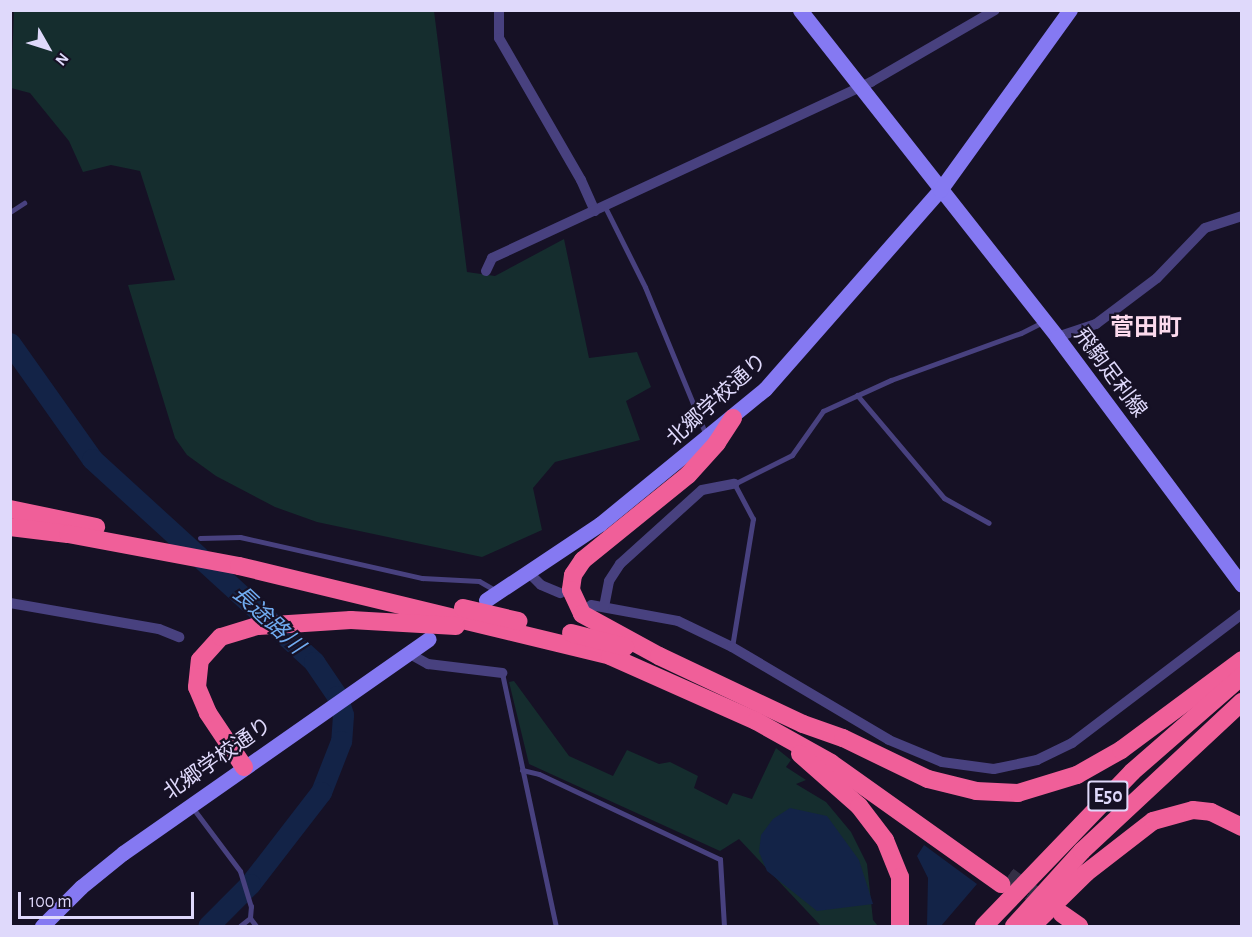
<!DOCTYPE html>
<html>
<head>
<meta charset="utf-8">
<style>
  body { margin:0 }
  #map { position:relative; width:1252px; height:937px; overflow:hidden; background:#161125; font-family:"Alegreya Sans","Noto Sans JP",sans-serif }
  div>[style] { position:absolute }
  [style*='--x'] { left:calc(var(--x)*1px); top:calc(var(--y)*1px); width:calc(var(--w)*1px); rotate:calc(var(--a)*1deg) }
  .green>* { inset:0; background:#152d2e }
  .water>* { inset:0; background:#132347 }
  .river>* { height:21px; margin:-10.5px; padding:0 10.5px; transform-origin:10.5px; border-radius:10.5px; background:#132347 }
  .highway-tunnel>* { height:18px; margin-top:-9px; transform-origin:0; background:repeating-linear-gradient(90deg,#342f45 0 18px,transparent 0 27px) }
  .lane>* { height:5px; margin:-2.5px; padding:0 2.5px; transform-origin:2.5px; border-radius:2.5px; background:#48417f }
  .street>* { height:10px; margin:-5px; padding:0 5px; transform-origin:5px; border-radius:5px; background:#48417f }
  .secondary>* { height:15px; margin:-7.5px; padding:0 7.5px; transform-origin:7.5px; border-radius:7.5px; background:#8579f2 }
  .highway>* { height:18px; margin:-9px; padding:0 9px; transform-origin:9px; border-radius:9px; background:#f05f99 }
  span { translate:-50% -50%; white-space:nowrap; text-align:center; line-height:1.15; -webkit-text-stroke:4.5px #161125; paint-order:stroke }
  .shield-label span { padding:2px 4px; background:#161125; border:2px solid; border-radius:4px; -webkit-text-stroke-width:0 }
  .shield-label { font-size:20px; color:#dfd9fb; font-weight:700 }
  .street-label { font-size:21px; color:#dfd9fb }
  .water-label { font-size:22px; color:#71acf1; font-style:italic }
  .quarter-label { font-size:24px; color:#fcdaed; font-weight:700 }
  .frame { position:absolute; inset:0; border:12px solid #dfd9fb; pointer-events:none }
  .north { position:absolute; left:18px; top:18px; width:60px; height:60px; -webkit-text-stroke:4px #161125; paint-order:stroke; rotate:129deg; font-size:16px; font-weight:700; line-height:24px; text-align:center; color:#dfd9fb }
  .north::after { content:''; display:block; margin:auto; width:21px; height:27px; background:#dfd9fb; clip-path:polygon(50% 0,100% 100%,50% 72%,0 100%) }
  .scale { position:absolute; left:18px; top:892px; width:176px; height:27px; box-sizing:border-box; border:3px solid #dfd9fb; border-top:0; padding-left:8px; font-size:18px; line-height:21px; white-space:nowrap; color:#dfd9fb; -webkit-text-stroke:4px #161125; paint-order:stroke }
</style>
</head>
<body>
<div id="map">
  <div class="green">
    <i style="clip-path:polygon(14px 11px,434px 11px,467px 272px,495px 276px,564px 239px,589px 358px,637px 352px,651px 387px,626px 401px,640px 440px,555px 462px,533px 488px,542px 530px,482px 557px,317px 522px,275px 507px,216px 476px,187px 455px,175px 438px,128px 285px,175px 280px,140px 171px,111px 165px,83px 172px,69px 141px,30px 93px,11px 88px)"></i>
    <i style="clip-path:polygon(514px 681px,569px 756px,613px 776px,627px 750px,659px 764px,670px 762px,698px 776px,694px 788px,727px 805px,733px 793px,752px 799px,776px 748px,791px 760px,786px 767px,806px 780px,796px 784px,826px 802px,851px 832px,867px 864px,873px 920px,878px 926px,821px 926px,739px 839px,720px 851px,529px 764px,509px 682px)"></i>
  </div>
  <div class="water">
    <i style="clip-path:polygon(790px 808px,827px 816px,859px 860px,873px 904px,817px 911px,767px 871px,759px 852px,761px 835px,773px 819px)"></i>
    <i style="clip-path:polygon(924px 845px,977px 884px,941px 926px,927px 926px,928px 878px,917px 856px)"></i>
  </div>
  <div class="river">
    <i style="--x:10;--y:343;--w:142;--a:54.7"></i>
    <i style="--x:92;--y:459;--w:301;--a:42.4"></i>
    <i style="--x:314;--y:662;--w:41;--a:55.9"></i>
    <i style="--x:337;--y:696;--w:20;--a:72"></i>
    <i style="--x:343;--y:715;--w:26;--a:94"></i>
    <i style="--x:341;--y:741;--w:55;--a:111.4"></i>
    <i style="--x:321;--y:792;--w:116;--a:127.7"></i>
    <i style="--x:250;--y:884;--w:59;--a:135"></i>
  </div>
  <div class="highway-tunnel">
    <i style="--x:1008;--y:876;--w:52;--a:35.5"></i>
  </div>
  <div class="lane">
    <i style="--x:605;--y:207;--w:89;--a:63.4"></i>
    <i style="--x:645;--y:287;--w:160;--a:67.6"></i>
    <i style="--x:10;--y:212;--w:17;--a:-33"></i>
    <i style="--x:857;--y:395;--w:135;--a:49.8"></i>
    <i style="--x:944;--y:498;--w:51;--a:29.1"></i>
    <i style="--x:200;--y:538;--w:40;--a:-1.4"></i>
    <i style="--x:240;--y:537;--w:187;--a:12.7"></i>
    <i style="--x:422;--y:578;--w:57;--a:3"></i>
    <i style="--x:479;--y:581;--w:20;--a:30"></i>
    <i style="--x:732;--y:647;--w:130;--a:-80.7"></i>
    <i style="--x:753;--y:519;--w:40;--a:-118"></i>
    <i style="--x:734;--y:484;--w:65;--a:-26.6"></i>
    <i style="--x:792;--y:455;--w:54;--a:-54.8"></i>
    <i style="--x:823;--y:411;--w:75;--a:-24.5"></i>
    <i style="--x:891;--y:380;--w:138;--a:-19.9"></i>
    <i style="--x:1021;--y:333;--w:25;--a:-27"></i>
    <i style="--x:502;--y:673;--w:259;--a:78"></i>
    <i style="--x:522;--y:770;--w:17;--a:13"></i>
    <i style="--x:539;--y:774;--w:200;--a:25.2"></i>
    <i style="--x:720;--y:859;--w:67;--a:86.6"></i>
    <i style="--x:192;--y:807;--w:80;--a:53.1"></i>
    <i style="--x:240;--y:871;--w:37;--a:73"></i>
    <i style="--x:251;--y:906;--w:12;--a:95"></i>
    <i style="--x:250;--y:918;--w:10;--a:53"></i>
    <i style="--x:240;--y:926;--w:13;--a:-39"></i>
  </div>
  <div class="street">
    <i style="--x:499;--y:10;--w:28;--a:90"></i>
    <i style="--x:499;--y:38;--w:164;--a:60"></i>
    <i style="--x:581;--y:180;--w:34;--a:66"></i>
    <i style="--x:486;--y:271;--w:14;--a:-65"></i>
    <i style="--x:492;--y:258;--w:418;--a:-24.9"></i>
    <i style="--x:871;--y:82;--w:143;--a:-30.1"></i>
    <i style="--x:1057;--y:337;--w:41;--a:-18.4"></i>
    <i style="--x:1096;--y:324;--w:76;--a:-37"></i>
    <i style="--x:1157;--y:278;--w:69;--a:-46.2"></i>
    <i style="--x:1205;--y:228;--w:39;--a:-18"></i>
    <i style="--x:528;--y:572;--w:18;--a:45"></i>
    <i style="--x:541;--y:585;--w:21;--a:23"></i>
    <i style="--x:10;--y:603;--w:151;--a:9.9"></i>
    <i style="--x:159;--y:629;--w:22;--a:22"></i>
    <i style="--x:591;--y:605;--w:88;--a:10.4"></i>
    <i style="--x:678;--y:621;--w:60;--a:25.7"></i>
    <i style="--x:732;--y:647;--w:182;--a:30.6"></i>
    <i style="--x:889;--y:740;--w:57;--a:22.5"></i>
    <i style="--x:942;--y:762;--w:52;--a:7.7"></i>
    <i style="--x:994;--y:769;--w:44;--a:-11.8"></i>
    <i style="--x:1037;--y:760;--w:39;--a:-26"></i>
    <i style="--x:1072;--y:743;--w:213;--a:-37.2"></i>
    <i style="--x:604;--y:607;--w:26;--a:-79"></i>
    <i style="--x:609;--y:581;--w:20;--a:-57"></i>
    <i style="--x:620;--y:564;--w:110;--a:-42.1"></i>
    <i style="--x:702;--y:490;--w:33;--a:-11"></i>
    <i style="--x:408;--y:653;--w:23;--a:29"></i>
    <i style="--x:428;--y:664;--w:75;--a:6.9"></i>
  </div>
  <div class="secondary">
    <i style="--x:800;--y:10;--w:416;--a:51.8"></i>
    <i style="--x:1057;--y:337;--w:309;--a:53.3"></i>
    <i style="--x:486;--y:600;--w:137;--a:-33.7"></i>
    <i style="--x:600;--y:524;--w:213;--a:-39.3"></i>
    <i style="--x:765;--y:389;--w:265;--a:-48.7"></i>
    <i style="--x:940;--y:190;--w:222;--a:-54.2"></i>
    <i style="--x:42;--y:926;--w:55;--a:-45"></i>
    <i style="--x:81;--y:887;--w:54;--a:-39"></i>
    <i style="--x:123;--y:853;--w:373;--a:-35"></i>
  </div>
  <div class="highway">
    <i style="--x:733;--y:418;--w:30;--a:123"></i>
    <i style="--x:717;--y:443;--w:43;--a:132.2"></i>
    <i style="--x:688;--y:475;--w:135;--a:141"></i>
    <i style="--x:583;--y:560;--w:18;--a:124"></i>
    <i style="--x:573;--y:575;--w:15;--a:98"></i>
    <i style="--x:571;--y:590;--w:26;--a:65"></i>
    <i style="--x:582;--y:614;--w:88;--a:28.6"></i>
    <i style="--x:659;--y:656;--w:159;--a:25.3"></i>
    <i style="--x:803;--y:724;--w:42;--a:19.3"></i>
    <i style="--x:843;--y:738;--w:94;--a:25.8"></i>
    <i style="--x:928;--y:779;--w:49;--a:14"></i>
    <i style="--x:976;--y:791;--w:42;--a:2.7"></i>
    <i style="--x:1018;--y:793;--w:62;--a:-17"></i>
    <i style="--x:1077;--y:775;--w:51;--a:-29.6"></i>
    <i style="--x:1121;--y:750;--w:151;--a:-36.6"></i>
    <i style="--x:10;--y:509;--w:88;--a:11.8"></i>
    <i style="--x:10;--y:527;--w:58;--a:6.9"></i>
    <i style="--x:68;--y:534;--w:174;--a:10.6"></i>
    <i style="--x:239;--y:566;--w:382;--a:13.6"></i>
    <i style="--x:610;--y:656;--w:160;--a:24"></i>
    <i style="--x:756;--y:721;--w:86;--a:29.2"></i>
    <i style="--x:831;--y:763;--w:209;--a:35.4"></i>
    <i style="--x:463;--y:608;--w:57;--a:13.3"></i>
    <i style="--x:571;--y:633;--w:56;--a:14.5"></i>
    <i style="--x:800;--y:754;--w:79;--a:41.4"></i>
    <i style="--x:859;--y:806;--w:43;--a:52.6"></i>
    <i style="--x:885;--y:840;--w:40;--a:68"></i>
    <i style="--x:900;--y:877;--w:49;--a:90"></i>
    <i style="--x:244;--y:767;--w:65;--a:-123.7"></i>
    <i style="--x:208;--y:713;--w:28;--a:-113"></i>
    <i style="--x:197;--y:687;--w:27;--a:-84"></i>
    <i style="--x:200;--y:660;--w:31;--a:-48"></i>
    <i style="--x:221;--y:637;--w:39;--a:-17"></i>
    <i style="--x:258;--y:626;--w:93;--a:-3.7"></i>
    <i style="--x:351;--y:620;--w:105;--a:3.3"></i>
    <i style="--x:1062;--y:914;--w:21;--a:35"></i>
    <i style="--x:984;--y:926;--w:214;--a:-46.1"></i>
    <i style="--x:1132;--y:772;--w:146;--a:-41.1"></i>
    <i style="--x:1014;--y:926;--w:101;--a:-47.8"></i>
    <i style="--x:1082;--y:851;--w:219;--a:-43"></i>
    <i style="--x:1032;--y:926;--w:76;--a:-44.5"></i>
    <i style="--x:1086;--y:873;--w:85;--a:-37.8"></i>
    <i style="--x:1153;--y:821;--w:41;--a:-15.4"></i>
    <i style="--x:1193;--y:810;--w:18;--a:6"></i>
    <i style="--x:1211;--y:812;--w:34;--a:26"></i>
  </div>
  <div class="shield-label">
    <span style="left:1108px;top:796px">E50</span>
  </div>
  <div class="street-label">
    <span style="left:1110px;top:373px;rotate:53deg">飛駒足利線</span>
    <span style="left:717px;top:400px;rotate:-42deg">北郷学校通り</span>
    <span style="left:218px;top:759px;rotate:-35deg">北郷学校通り</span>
  </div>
  <div class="water-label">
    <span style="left:268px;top:620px;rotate:43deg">長途路川</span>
  </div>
  <div class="quarter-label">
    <span style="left:1146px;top:329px">菅田町</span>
  </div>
  <div class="frame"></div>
  <div class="north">N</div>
  <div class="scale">100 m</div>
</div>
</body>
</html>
